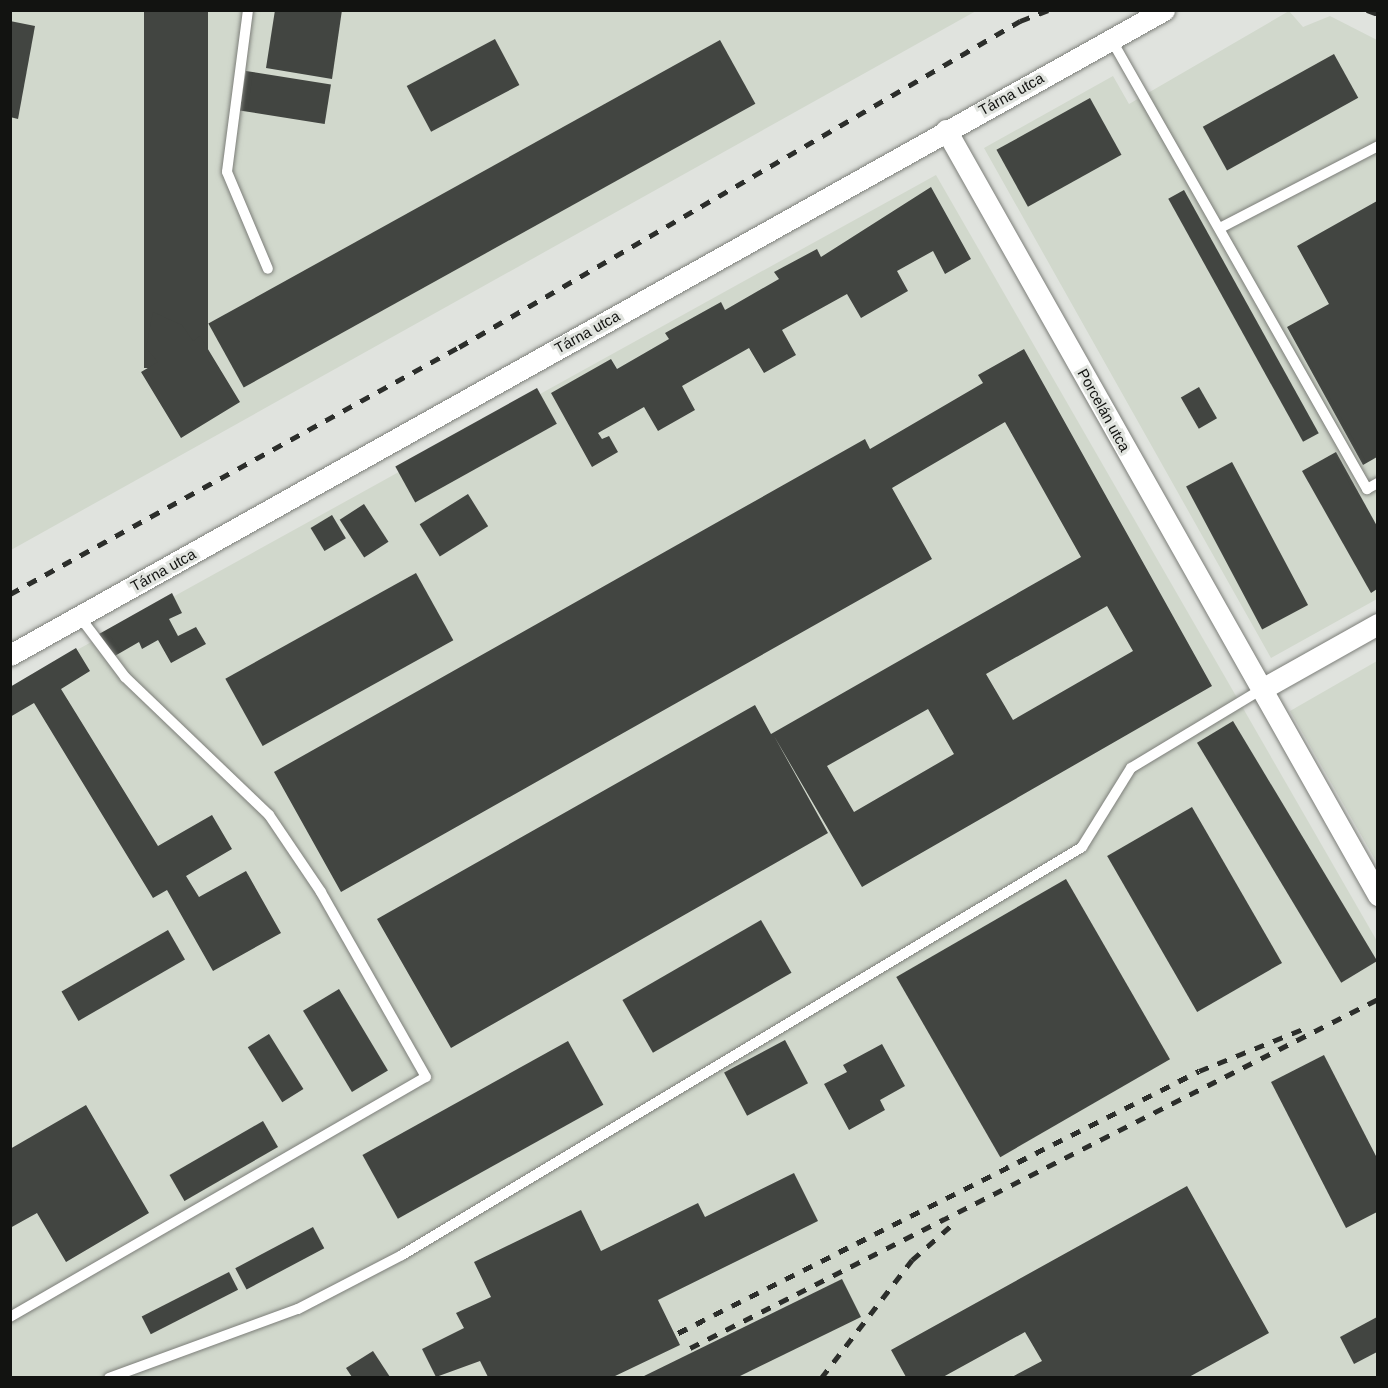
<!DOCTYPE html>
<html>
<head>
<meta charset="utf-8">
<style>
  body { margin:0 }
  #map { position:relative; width:1388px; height:1388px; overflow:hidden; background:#e0e3de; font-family:Arial,sans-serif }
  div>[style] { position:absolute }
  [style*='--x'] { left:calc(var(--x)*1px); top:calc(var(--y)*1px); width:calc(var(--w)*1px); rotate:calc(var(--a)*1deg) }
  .built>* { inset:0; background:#d1d8cc }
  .building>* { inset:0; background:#424541; transform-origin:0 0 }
  .roads { filter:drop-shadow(0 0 2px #7c7e79) drop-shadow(0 0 2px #7c7e79) }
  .lane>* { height:10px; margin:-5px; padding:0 5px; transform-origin:5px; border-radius:5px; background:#fff }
  .street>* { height:21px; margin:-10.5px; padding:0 10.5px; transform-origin:10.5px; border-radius:10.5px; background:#fff }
  .rail>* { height:4.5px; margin-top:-2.25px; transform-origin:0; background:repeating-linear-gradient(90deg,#2c2e2b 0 10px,transparent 0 20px) }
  span { translate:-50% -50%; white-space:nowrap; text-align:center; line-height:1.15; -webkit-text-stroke:6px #e0e3de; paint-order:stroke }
  .street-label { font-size:15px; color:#121311 }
  .frame { position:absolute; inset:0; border:12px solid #121311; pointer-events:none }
</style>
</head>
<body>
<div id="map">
  <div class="built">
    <i style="clip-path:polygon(11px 11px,976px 11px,11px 550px)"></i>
    <i style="clip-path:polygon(1289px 11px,1303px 27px,1330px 16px,1377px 40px,1377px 599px,1271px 658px,984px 148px,1113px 76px,1129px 104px)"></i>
    <i style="clip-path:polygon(936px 175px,1377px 941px,1377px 1377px,11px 1377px,10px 687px)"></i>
    <i style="clip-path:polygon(1377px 661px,1377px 863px,1290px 711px)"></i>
  </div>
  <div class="building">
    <i style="left:144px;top:10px;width:64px;height:358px"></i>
    <i style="clip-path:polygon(275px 10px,342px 10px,332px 79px,266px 68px)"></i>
    <i style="clip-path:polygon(10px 21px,35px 26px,18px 119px,10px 117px)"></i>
    <i style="left:495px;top:39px;width:52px;height:100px;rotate:62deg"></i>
    <i style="left:720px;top:40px;width:73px;height:585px;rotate:61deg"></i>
    <i style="left:1334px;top:54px;width:50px;height:150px;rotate:61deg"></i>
    <i style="left:246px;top:71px;width:86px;height:40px;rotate:9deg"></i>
    <i style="left:1090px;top:98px;width:65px;height:107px;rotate:61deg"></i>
    <i style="clip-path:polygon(931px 187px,971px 259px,945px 274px,933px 251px,897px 271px,908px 291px,861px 318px,847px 294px,782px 330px,796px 355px,764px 373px,749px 348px,682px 386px,695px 410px,658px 431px,644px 407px,598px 433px,602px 439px,609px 436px,618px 452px,592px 467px,551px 393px,611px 359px,617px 369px,669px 339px,665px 333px,721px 302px,725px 310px,779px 279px,774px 272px,817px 249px,821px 257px)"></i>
    <i style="left:1184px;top:190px;width:278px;height:18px;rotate:61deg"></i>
    <i style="clip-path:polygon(1377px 201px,1377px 457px,1363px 465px,1287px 327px,1329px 304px,1297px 246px)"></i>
    <i style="clip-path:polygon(153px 312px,182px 325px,193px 341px,200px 336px,240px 402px,181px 438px,141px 372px,158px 362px,146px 348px)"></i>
    <i style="clip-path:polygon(evenodd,1024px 349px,1212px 686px,862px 887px,774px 736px,828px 833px,451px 1048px,377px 919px,755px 705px,771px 734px,1081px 557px,1005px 422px,892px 488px,932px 559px,341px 892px,274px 772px,865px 439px,870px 449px,983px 383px,978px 375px,1024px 349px,1107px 606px,1133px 651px,1013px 720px,986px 674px,1107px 606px,1024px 349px,928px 709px,954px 754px,854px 812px,827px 766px,928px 709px)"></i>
    <i style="left:1199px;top:387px;width:36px;height:21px;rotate:60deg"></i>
    <i style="left:537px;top:388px;width:41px;height:162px;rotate:61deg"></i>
    <i style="clip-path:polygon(1336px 452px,1377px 526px,1377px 589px,1371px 593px,1302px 471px)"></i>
    <i style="left:1232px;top:462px;width:162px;height:52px;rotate:62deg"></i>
    <i style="left:468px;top:494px;width:38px;height:57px;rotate:58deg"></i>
    <i style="left:364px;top:504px;width:45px;height:29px;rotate:57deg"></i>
    <i style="left:332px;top:515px;width:27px;height:25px;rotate:59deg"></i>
    <i style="left:416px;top:573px;width:77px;height:218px;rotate:61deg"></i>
    <i style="clip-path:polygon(172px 593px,182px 613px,169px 619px,178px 636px,196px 627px,206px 644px,171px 663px,158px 640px,142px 649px,139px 642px,113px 657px,99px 634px)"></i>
    <i style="clip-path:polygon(76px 648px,90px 671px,61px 689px,158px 846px,212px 815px,232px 849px,186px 876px,199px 897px,246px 871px,281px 933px,213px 971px,167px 890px,153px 898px,34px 703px,10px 717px,10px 687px)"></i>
    <i style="left:1233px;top:721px;width:280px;height:42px;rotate:59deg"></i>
    <i style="left:1192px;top:807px;width:180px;height:98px;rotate:60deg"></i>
    <i style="left:1066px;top:879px;width:208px;height:196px;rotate:60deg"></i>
    <i style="left:761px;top:920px;width:61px;height:160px;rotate:60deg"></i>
    <i style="left:168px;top:930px;width:34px;height:123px;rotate:60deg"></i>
    <i style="left:339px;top:989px;width:95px;height:42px;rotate:59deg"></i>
    <i style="left:269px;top:1034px;width:65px;height:25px;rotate:58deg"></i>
    <i style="left:785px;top:1040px;width:49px;height:69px;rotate:62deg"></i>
    <i style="left:568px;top:1041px;width:73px;height:235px;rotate:61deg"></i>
    <i style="clip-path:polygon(882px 1044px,905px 1086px,880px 1100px,885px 1110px,849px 1130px,824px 1084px,847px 1072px,843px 1065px)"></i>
    <i style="clip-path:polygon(1324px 1055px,1377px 1158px,1377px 1212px,1346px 1228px,1271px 1082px)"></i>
    <i style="clip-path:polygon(86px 1105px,149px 1213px,66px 1262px,37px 1213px,10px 1228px,10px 1149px)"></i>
    <i style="left:263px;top:1121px;width:30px;height:108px;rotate:60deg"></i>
    <i style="clip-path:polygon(794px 1173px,818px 1221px,658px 1300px,680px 1345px,613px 1377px,488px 1377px,480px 1361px,436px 1377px,422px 1349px,464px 1328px,456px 1313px,491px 1297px,474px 1262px,581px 1210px,601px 1251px,698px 1203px,705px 1217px)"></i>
    <i style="clip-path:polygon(1187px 1186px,1269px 1333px,1189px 1377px,1012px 1377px,1042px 1361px,1025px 1332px,943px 1377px,906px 1377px,891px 1350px)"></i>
    <i style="left:313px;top:1227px;width:24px;height:88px;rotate:62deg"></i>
    <i style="left:229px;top:1272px;width:20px;height:98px;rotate:63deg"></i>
    <i style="clip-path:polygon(842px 1279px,861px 1317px,738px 1377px,642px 1377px)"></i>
    <i style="clip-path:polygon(1377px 1317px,1377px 1352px,1354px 1364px,1340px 1337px)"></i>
    <i style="clip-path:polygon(373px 1351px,390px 1377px,352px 1377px,346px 1368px)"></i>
  </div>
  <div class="roads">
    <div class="lane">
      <i style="--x:248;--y:10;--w:163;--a:97.4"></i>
      <i style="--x:227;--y:172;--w:105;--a:67.1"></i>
      <i style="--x:1111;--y:39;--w:518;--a:60.36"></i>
      <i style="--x:1367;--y:489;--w:13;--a:-29"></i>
      <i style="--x:1220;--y:228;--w:178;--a:-27.4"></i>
      <i style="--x:10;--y:1317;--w:480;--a:-30"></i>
      <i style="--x:426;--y:1077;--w:213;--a:-119.6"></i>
      <i style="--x:321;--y:892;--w:93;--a:-124"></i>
      <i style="--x:269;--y:815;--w:199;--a:-136.2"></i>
      <i style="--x:125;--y:677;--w:75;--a:-126.9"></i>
      <i style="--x:109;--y:1378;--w:201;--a:-20.1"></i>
      <i style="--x:298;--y:1309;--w:117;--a:-27.4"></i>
      <i style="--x:402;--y:1255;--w:793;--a:-30.96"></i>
      <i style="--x:1082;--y:847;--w:93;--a:-58.2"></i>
      <i style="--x:1131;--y:768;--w:153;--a:-31.1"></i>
    </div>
    <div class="street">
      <i style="--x:946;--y:130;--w:879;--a:60.55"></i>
      <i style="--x:10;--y:655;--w:1322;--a:-29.2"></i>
      <i style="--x:1262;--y:689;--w:133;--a:-29.3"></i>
    </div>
  </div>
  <div class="rail">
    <i style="--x:1367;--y:10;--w:12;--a:20"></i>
    <i style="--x:10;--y:594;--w:512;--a:-28.82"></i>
    <i style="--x:459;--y:347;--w:649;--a:-30.16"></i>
    <i style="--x:1020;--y:21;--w:30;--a:-21"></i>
    <i style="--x:678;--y:1333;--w:583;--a:-26.7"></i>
    <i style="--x:1199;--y:1071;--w:118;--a:-22"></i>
    <i style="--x:690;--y:1348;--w:771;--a:-26.9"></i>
    <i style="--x:821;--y:1378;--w:149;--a:-52.4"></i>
    <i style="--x:912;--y:1260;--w:57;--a:-41.5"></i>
  </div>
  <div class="street-label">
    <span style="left:1011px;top:94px;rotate:-29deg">Tárna utca</span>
    <span style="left:587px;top:332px;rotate:-29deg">Tárna utca</span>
    <span style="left:1104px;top:410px;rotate:61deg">Porcelán utca</span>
    <span style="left:163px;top:570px;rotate:-29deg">Tárna utca</span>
  </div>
  <div class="frame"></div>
</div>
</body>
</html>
